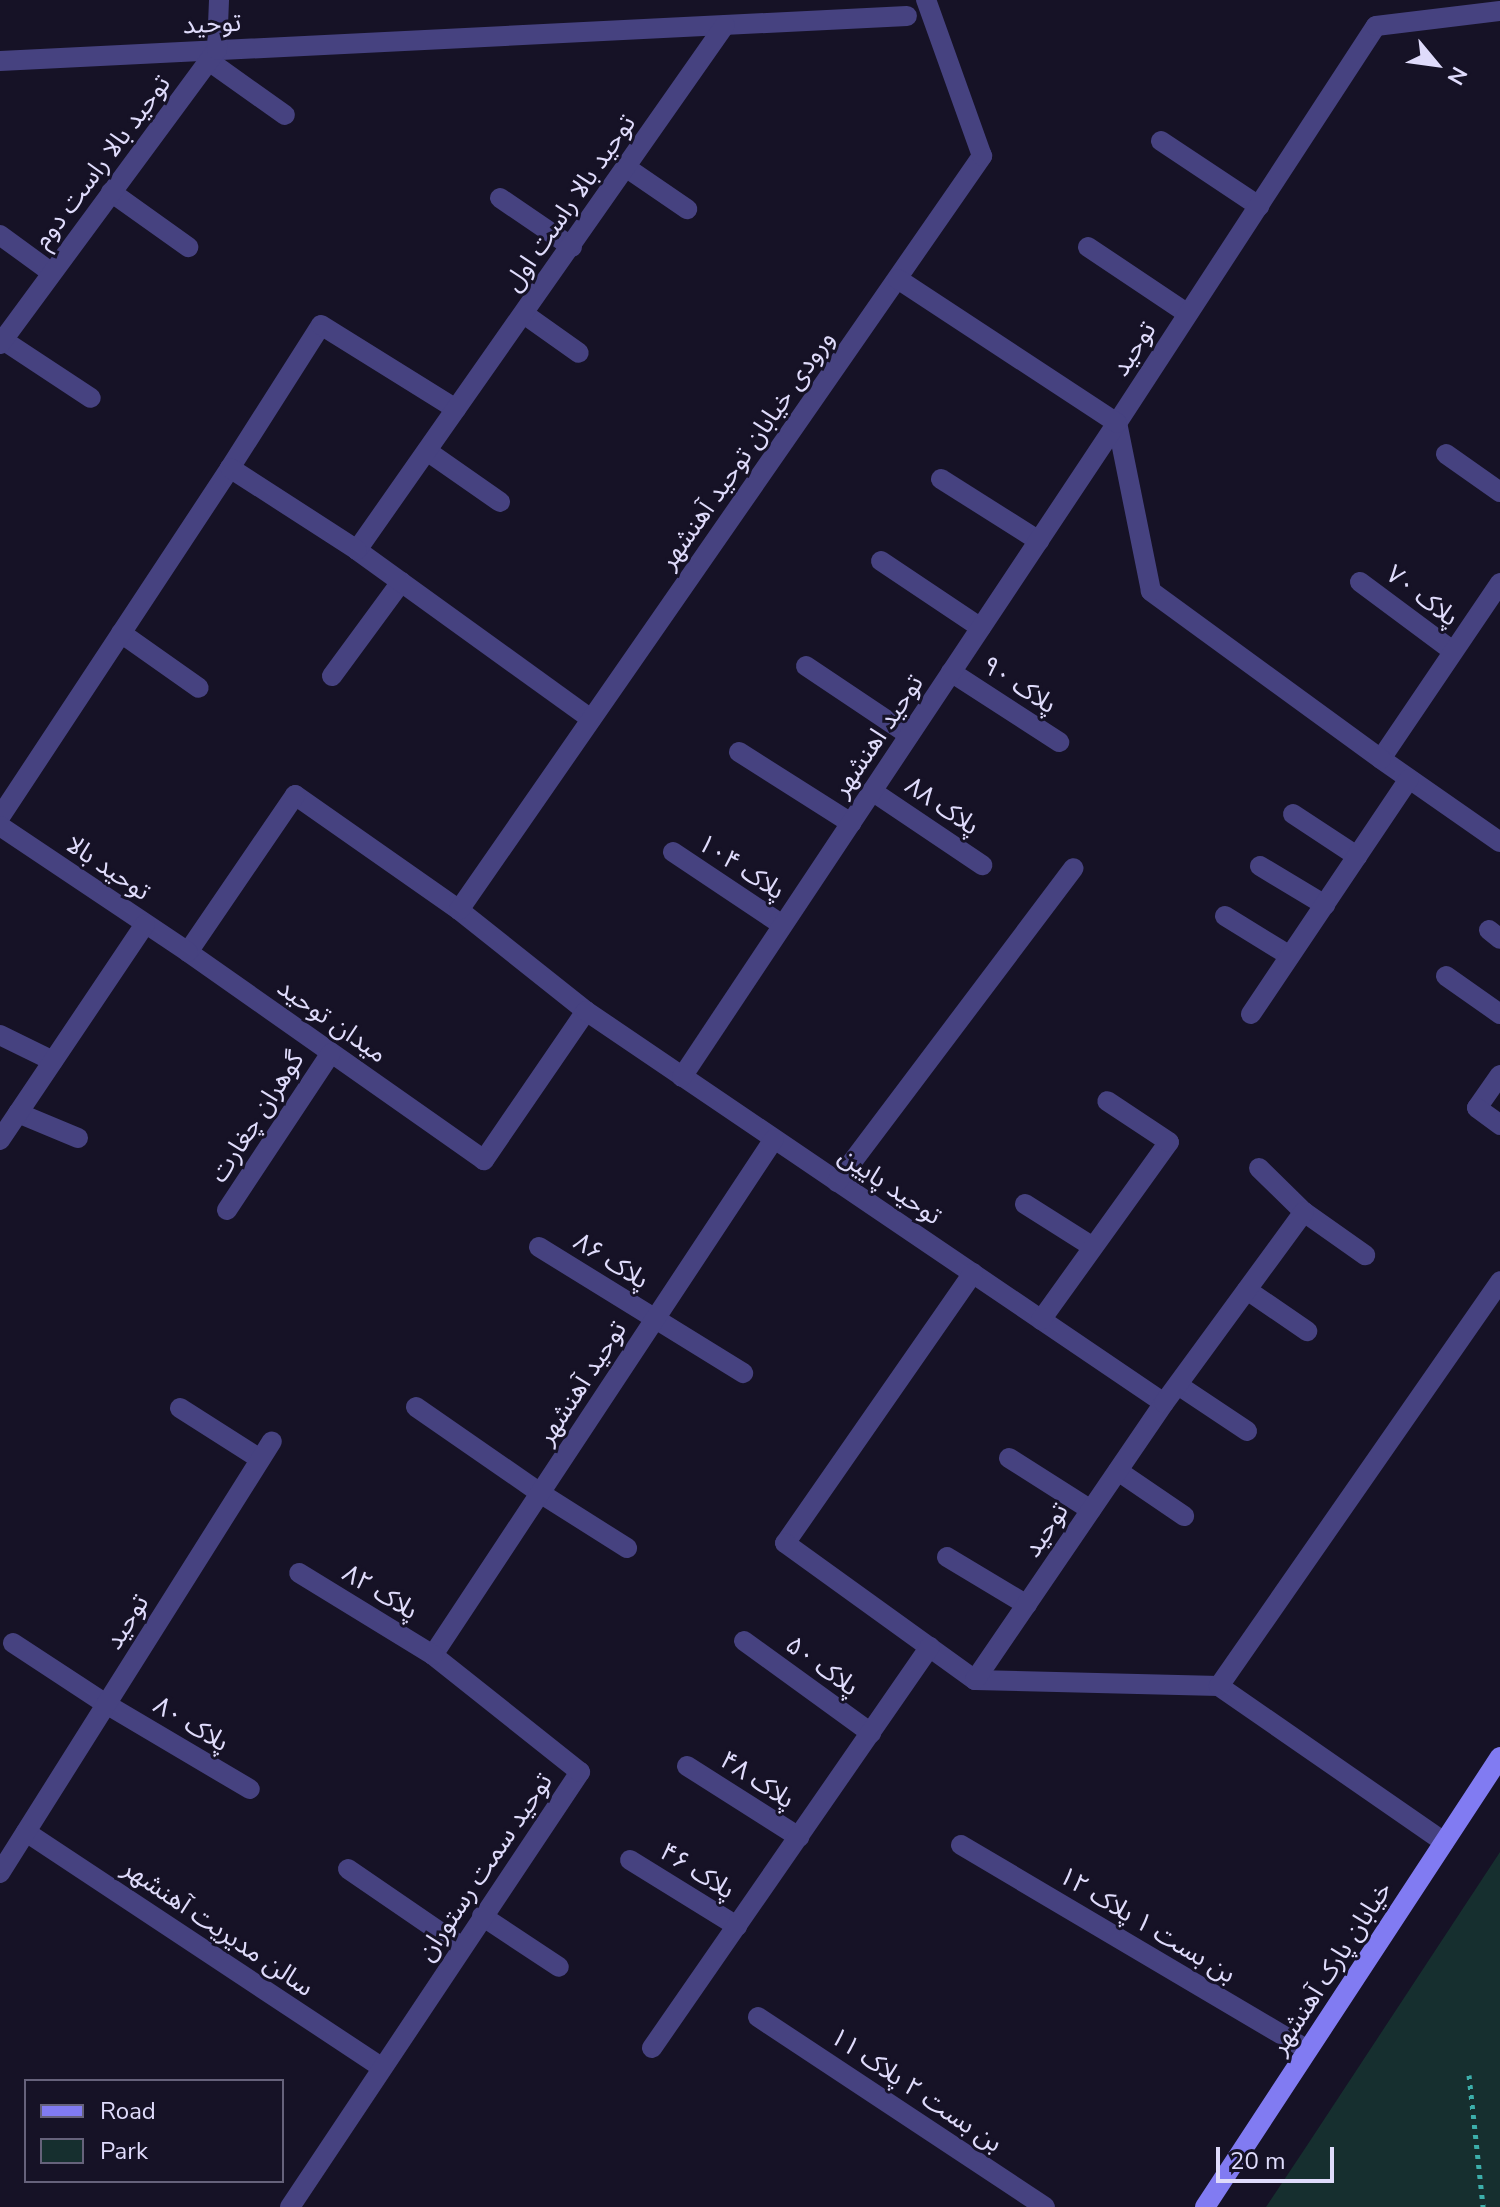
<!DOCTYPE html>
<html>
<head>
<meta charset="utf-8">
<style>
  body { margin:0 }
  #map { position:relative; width:1500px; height:2207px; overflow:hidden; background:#161226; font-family:"Nunito Sans","Noto Sans Arabic",sans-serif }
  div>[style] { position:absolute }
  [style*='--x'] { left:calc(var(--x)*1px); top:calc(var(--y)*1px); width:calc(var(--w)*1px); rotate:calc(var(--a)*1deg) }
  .green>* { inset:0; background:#162f2f }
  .path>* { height:5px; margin-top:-2.5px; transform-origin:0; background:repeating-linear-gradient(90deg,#3caeaa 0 4px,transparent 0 10px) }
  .street>* { height:20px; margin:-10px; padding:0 10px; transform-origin:10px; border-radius:10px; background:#464280 }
  .secondary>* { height:20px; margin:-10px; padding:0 10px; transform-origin:10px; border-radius:10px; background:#817bf2 }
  span { translate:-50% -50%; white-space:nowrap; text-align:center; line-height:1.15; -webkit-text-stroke:6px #161226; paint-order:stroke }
  .street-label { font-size:26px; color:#dfdbfb }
  .legend { position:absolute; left:24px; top:2079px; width:260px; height:104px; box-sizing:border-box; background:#161226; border:2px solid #66627b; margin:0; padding:10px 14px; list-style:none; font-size:24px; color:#dfdbfb }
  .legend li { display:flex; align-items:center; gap:16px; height:40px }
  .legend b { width:40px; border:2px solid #66627b }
  .north { position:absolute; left:1396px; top:24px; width:80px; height:80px; -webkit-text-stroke:6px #161226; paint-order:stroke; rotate:119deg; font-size:22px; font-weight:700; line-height:32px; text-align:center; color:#dfdbfb }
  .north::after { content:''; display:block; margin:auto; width:28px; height:36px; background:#dfdbfb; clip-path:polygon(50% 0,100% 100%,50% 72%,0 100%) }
  .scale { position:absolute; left:1216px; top:2147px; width:118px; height:36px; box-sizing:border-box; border:4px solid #dfdbfb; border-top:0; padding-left:10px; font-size:24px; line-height:28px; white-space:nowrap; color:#dfdbfb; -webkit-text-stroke:6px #161226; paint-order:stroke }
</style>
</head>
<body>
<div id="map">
  <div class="green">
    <i style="clip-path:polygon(1500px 1852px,1500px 2207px,1266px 2207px,1306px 2147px)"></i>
  </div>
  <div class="path">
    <i style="--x:1469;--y:2075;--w:133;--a:83.9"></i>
  </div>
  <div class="street">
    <i style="--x:0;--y:61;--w:908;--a:-2.84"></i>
    <i style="--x:209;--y:61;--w:93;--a:35.4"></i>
    <i style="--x:1161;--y:141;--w:118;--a:33.6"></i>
    <i style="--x:627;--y:168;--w:73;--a:34.3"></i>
    <i style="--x:111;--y:192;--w:95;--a:35.5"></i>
    <i style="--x:500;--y:198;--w:87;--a:34.2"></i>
    <i style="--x:0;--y:235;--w:64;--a:36.2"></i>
    <i style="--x:1088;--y:247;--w:120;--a:33.8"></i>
    <i style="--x:524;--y:314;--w:67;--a:35.3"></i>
    <i style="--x:3;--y:340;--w:105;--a:33.4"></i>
    <i style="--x:0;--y:344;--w:365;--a:-53.6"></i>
    <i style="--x:217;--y:50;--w:50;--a:-87.7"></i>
    <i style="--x:427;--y:451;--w:89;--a:34.9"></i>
    <i style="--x:1446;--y:454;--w:66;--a:35.1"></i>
    <i style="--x:230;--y:468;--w:169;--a:-57.5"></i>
    <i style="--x:321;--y:325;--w:159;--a:31.9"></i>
    <i style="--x:941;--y:479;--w:116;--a:32.3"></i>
    <i style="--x:881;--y:561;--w:120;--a:33.8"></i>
    <i style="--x:1360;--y:582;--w:116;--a:36.6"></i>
    <i style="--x:1500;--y:583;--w:212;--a:124.1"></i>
    <i style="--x:1381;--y:759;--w:145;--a:34.9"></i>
    <i style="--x:121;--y:633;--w:95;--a:35.2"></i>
    <i style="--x:806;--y:666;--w:124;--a:33.8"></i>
    <i style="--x:951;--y:672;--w:129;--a:32.9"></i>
    <i style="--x:332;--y:676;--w:117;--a:-53.7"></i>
    <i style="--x:591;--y:719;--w:289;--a:-144.2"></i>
    <i style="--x:357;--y:550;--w:641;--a:-54.97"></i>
    <i style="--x:739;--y:752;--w:133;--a:32.4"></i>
    <i style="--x:1381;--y:759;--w:285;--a:-143.9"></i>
    <i style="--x:1151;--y:591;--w:171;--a:-101.4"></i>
    <i style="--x:1117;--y:423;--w:474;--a:-56.9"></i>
    <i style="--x:1376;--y:26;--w:125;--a:-6.9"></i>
    <i style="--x:872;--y:791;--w:133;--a:33.9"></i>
    <i style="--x:295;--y:795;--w:200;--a:35"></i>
    <i style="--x:459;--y:910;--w:162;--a:38.5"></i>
    <i style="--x:586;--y:1011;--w:181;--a:124.4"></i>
    <i style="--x:484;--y:1160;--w:362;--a:-144.9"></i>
    <i style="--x:188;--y:952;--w:190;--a:-55.7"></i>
    <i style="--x:1293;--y:814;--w:77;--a:33.3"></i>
    <i style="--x:0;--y:817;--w:418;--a:-56.6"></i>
    <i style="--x:230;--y:468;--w:151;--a:32.8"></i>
    <i style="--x:0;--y:826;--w:226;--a:33.8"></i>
    <i style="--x:673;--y:852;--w:130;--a:33.7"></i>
    <i style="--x:1260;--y:866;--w:76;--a:31"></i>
    <i style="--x:459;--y:910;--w:918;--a:-55.25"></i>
    <i style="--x:982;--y:156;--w:166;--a:-109.7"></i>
    <i style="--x:1225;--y:916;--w:76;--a:31.6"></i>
    <i style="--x:1489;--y:930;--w:14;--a:39"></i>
    <i style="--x:1446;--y:976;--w:66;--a:35.1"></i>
    <i style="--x:586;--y:1011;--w:698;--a:34.15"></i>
    <i style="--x:1251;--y:1014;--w:283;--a:-56.1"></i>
    <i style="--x:0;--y:1035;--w:59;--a:26.1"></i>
    <i style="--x:1500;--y:1075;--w:40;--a:124.9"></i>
    <i style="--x:1477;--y:1108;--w:29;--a:36"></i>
    <i style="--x:682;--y:1077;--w:785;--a:-56.37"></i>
    <i style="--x:1117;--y:423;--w:262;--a:-146.7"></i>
    <i style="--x:18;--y:1113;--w:65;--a:22.6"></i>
    <i style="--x:0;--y:1140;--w:260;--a:-56.1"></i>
    <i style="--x:1259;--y:1168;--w:63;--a:44.4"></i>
    <i style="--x:1304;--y:1212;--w:75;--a:35.2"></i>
    <i style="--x:837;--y:1182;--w:393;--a:-53"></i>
    <i style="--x:1025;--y:1204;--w:80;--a:32.3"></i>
    <i style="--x:227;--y:1210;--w:188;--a:-56.5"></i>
    <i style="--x:539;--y:1247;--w:240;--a:31.7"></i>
    <i style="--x:973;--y:1273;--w:329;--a:124.8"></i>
    <i style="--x:785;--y:1543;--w:234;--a:35.8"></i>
    <i style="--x:1247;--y:1290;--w:73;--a:34.3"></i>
    <i style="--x:1041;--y:1320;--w:219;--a:-54.3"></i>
    <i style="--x:1169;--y:1142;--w:74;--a:-146.5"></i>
    <i style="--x:1178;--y:1385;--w:83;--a:33.7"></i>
    <i style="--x:416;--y:1407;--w:151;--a:34.7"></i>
    <i style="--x:540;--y:1493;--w:103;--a:32.3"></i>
    <i style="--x:180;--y:1408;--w:95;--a:32.5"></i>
    <i style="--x:1009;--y:1458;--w:97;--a:32.4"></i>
    <i style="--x:1118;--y:1471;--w:80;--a:34.3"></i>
    <i style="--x:947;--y:1557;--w:93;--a:31"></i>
    <i style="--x:744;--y:1641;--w:157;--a:35.9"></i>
    <i style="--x:13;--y:1643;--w:111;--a:33.3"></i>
    <i style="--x:106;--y:1704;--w:167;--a:30.6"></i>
    <i style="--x:433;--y:1655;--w:618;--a:-56.54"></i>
    <i style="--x:1219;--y:1686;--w:244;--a:-178.6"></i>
    <i style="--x:975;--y:1680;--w:335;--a:-55.7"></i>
    <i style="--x:1164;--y:1403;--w:237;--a:-53.8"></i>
    <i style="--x:687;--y:1766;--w:133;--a:32.4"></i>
    <i style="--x:26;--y:1832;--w:426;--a:33.5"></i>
    <i style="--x:1444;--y:1842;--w:274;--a:-145.3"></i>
    <i style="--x:1219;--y:1686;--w:493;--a:-55.2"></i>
    <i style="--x:961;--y:1845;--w:402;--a:30.6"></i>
    <i style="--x:630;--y:1860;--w:126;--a:31.7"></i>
    <i style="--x:348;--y:1869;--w:138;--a:34.4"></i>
    <i style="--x:0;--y:1873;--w:510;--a:-57.8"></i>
    <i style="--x:482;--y:1916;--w:92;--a:33.5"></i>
    <i style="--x:758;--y:2017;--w:344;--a:33.5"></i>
    <i style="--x:652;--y:2048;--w:488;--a:-55.3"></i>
    <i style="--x:290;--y:2207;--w:523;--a:-56.31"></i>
    <i style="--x:580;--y:1772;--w:188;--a:-141.5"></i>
    <i style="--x:433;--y:1655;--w:157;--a:-148.5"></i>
  </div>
  <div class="secondary">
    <i style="--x:1205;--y:2207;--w:538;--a:-56.75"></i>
  </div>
  <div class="street-label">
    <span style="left:212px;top:24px;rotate:-3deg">توحید</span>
    <span style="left:102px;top:162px;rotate:-53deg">توحید بالا راست دوم</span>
    <span style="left:570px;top:203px;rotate:-55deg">توحید بالا راست اول</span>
    <span style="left:1134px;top:349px;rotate:-57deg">توحید</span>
    <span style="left:747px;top:450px;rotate:-55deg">ورودی خیابان توحید آهنشهر</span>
    <span style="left:1422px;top:596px;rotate:37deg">پلاک ۷۰</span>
    <span style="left:1019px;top:685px;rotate:33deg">پلاک ۹۰</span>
    <span style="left:878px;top:736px;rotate:-56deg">توحید اهنشهر</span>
    <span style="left:942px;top:806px;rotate:34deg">پلاک ۸۸</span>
    <span style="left:741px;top:867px;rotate:33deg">پلاک ۱۰۴</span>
    <span style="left:108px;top:868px;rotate:34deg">توحید بالا</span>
    <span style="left:332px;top:1021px;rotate:35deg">میدان توحید</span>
    <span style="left:257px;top:1117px;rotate:-57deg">گوهران چغارت</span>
    <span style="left:890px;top:1186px;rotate:34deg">توحید پایین</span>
    <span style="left:611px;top:1261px;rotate:32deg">پلاک ۸۶</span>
    <span style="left:582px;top:1383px;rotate:-57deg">توحید آهنشهر</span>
    <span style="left:1046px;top:1530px;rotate:-56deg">توحید</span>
    <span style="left:380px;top:1592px;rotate:31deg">پلاک ۸۲</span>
    <span style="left:127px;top:1622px;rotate:-58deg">توحید</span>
    <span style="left:822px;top:1666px;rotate:36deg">پلاک ۵۰</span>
    <span style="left:191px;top:1724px;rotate:31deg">پلاک ۸۰</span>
    <span style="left:757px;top:1780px;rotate:33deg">پلاک ۴۸</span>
    <span style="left:485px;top:1867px;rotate:-56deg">توحید سمت رستوران</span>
    <span style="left:697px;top:1871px;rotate:32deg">پلاک ۴۶</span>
    <span style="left:1147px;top:1925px;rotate:31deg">بن بست ۱ پلاک ۱۲</span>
    <span style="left:218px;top:1928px;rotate:34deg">سالن مدیریت آهنشهر</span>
    <span style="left:1331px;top:1968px;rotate:-57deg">خیابان پارک آهنشهر</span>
    <span style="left:916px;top:2090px;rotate:34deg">بن بست ۲ پلاک ۱۱</span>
  </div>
  <ul class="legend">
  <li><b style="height:10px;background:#817bf2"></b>Road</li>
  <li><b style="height:22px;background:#162f2f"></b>Park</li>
  </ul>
  <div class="north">N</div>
  <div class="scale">20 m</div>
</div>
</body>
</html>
